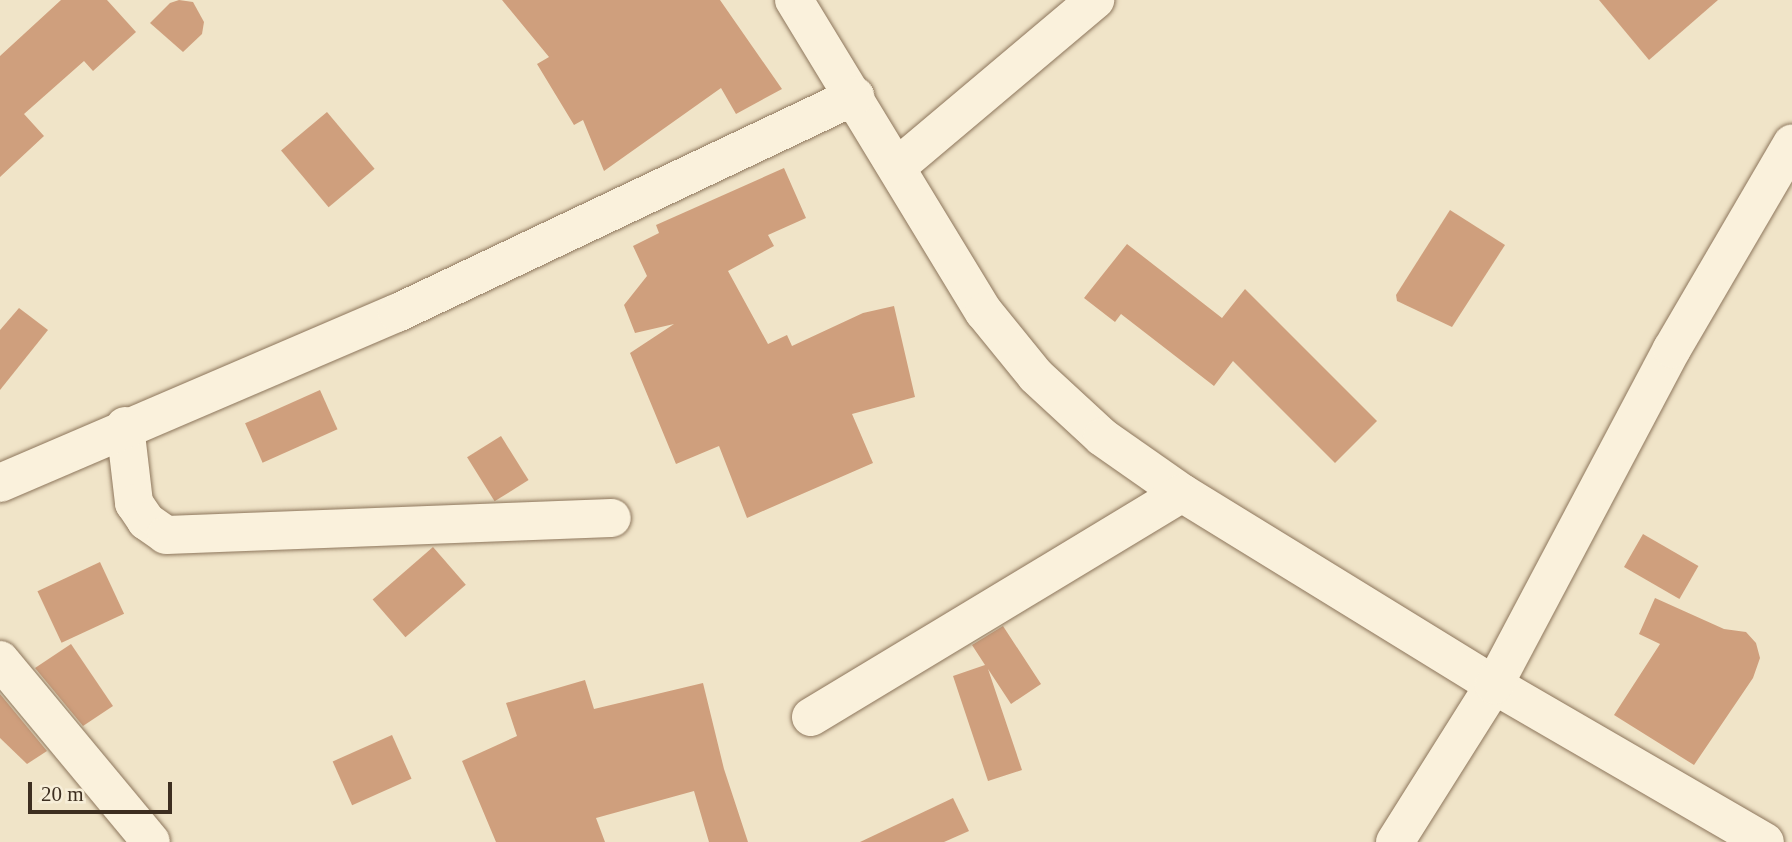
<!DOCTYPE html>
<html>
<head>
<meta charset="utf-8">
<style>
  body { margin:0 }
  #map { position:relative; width:1792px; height:842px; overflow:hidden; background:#f0e4c8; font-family:"Times New Roman",serif }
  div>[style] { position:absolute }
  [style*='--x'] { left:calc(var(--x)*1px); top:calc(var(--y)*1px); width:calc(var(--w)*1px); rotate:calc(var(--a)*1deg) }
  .building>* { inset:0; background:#cf9f7d; transform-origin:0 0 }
  .roads { filter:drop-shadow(0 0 2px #8d765c) drop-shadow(0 0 2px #8d765c) }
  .minor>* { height:38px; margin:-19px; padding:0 19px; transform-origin:19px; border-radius:19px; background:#faf1dc }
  span { translate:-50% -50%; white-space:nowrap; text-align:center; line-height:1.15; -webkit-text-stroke:7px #f7eed8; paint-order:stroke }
  .scale { position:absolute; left:28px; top:782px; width:144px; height:32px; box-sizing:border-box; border:4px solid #3d2e20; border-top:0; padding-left:9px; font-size:21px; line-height:24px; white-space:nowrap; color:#3d2e20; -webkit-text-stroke:5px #f7eed8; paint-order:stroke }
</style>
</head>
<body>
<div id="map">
  <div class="building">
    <i style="clip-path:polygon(61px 0,107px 0,136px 32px,93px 71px,84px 61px,24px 114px,44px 136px,0 177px,0 56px)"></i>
    <i style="clip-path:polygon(179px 0,193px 2px,204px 22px,202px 34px,183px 52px,150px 23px,170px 3px)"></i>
    <i style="clip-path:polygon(502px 0,720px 0,782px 89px,736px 114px,721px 88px,604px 171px,583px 120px,574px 125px,537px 64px,549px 57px)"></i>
    <i style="clip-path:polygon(1599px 0,1718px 0,1649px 60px)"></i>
    <i style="left:327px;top:112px;width:74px;height:60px;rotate:50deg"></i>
    <i style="clip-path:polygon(784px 168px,806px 218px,768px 235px,774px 246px,728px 271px,768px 344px,787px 335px,792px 346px,863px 313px,894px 306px,915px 397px,852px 414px,873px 463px,747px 518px,719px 446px,676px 464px,630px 353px,674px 324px,635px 333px,624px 305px,647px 276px,633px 246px,659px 233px,656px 225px)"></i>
    <i style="clip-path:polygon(1450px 210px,1505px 245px,1452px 327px,1397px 301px,1396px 295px)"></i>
    <i style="clip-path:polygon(1127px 244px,1222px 318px,1245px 289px,1377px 421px,1335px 463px,1233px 361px,1214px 386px,1121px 314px,1115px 322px,1084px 298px)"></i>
    <i style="clip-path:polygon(19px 308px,48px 330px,0 390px,0 330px)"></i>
    <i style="left:320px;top:390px;width:43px;height:82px;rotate:66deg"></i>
    <i style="left:501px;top:436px;width:52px;height:40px;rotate:58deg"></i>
    <i style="left:1643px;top:534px;width:64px;height:38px;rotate:30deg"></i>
    <i style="left:433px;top:547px;width:50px;height:80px;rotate:49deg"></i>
    <i style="left:100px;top:562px;width:57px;height:69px;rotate:65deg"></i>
    <i style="clip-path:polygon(1655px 598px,1724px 629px,1746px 632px,1756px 643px,1760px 658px,1753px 678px,1694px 765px,1614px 715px,1660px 644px,1639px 634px)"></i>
    <i style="clip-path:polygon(1003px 626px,1041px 684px,1011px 704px,988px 669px,1022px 770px,988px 781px,953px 676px,985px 665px,972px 645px)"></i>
    <i style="clip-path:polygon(71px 644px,113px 706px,83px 726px,35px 668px)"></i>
    <i style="clip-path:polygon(585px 680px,594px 709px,703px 683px,724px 769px,748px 842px,709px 842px,694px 791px,596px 818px,605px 842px,496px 842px,462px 761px,517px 736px,506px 703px)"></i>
    <i style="clip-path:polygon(0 694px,47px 751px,27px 764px,0 738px)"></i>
    <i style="left:392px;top:735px;width:48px;height:65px;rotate:66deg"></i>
    <i style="clip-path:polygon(953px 798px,969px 831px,944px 842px,860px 842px)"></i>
  </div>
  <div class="roads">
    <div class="minor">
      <i style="--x:794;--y:0;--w:365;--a:58.7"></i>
      <i style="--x:984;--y:312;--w:82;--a:50.9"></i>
      <i style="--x:1036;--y:376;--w:90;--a:42.7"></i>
      <i style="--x:1102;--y:437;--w:98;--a:35"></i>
      <i style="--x:1182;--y:493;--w:366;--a:31.6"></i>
      <i style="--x:1494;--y:685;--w:313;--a:30.1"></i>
      <i style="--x:898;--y:166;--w:258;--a:-40.1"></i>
      <i style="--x:125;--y:426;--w:78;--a:83.3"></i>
      <i style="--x:134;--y:503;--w:22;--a:56"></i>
      <i style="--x:146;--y:521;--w:24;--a:35"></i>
      <i style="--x:166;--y:535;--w:446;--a:-2.2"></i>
      <i style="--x:0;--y:483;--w:432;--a:-23.2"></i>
      <i style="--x:397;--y:313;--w:507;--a:-25.35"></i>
      <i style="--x:0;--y:660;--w:236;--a:50.3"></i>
      <i style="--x:811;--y:717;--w:433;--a:-31.1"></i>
      <i style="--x:1395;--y:842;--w:186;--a:-57.8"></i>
      <i style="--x:1494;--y:685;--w:380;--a:-62.1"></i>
      <i style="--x:1672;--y:349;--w:238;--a:-59.7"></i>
    </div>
  </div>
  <div class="scale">20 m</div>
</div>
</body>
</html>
